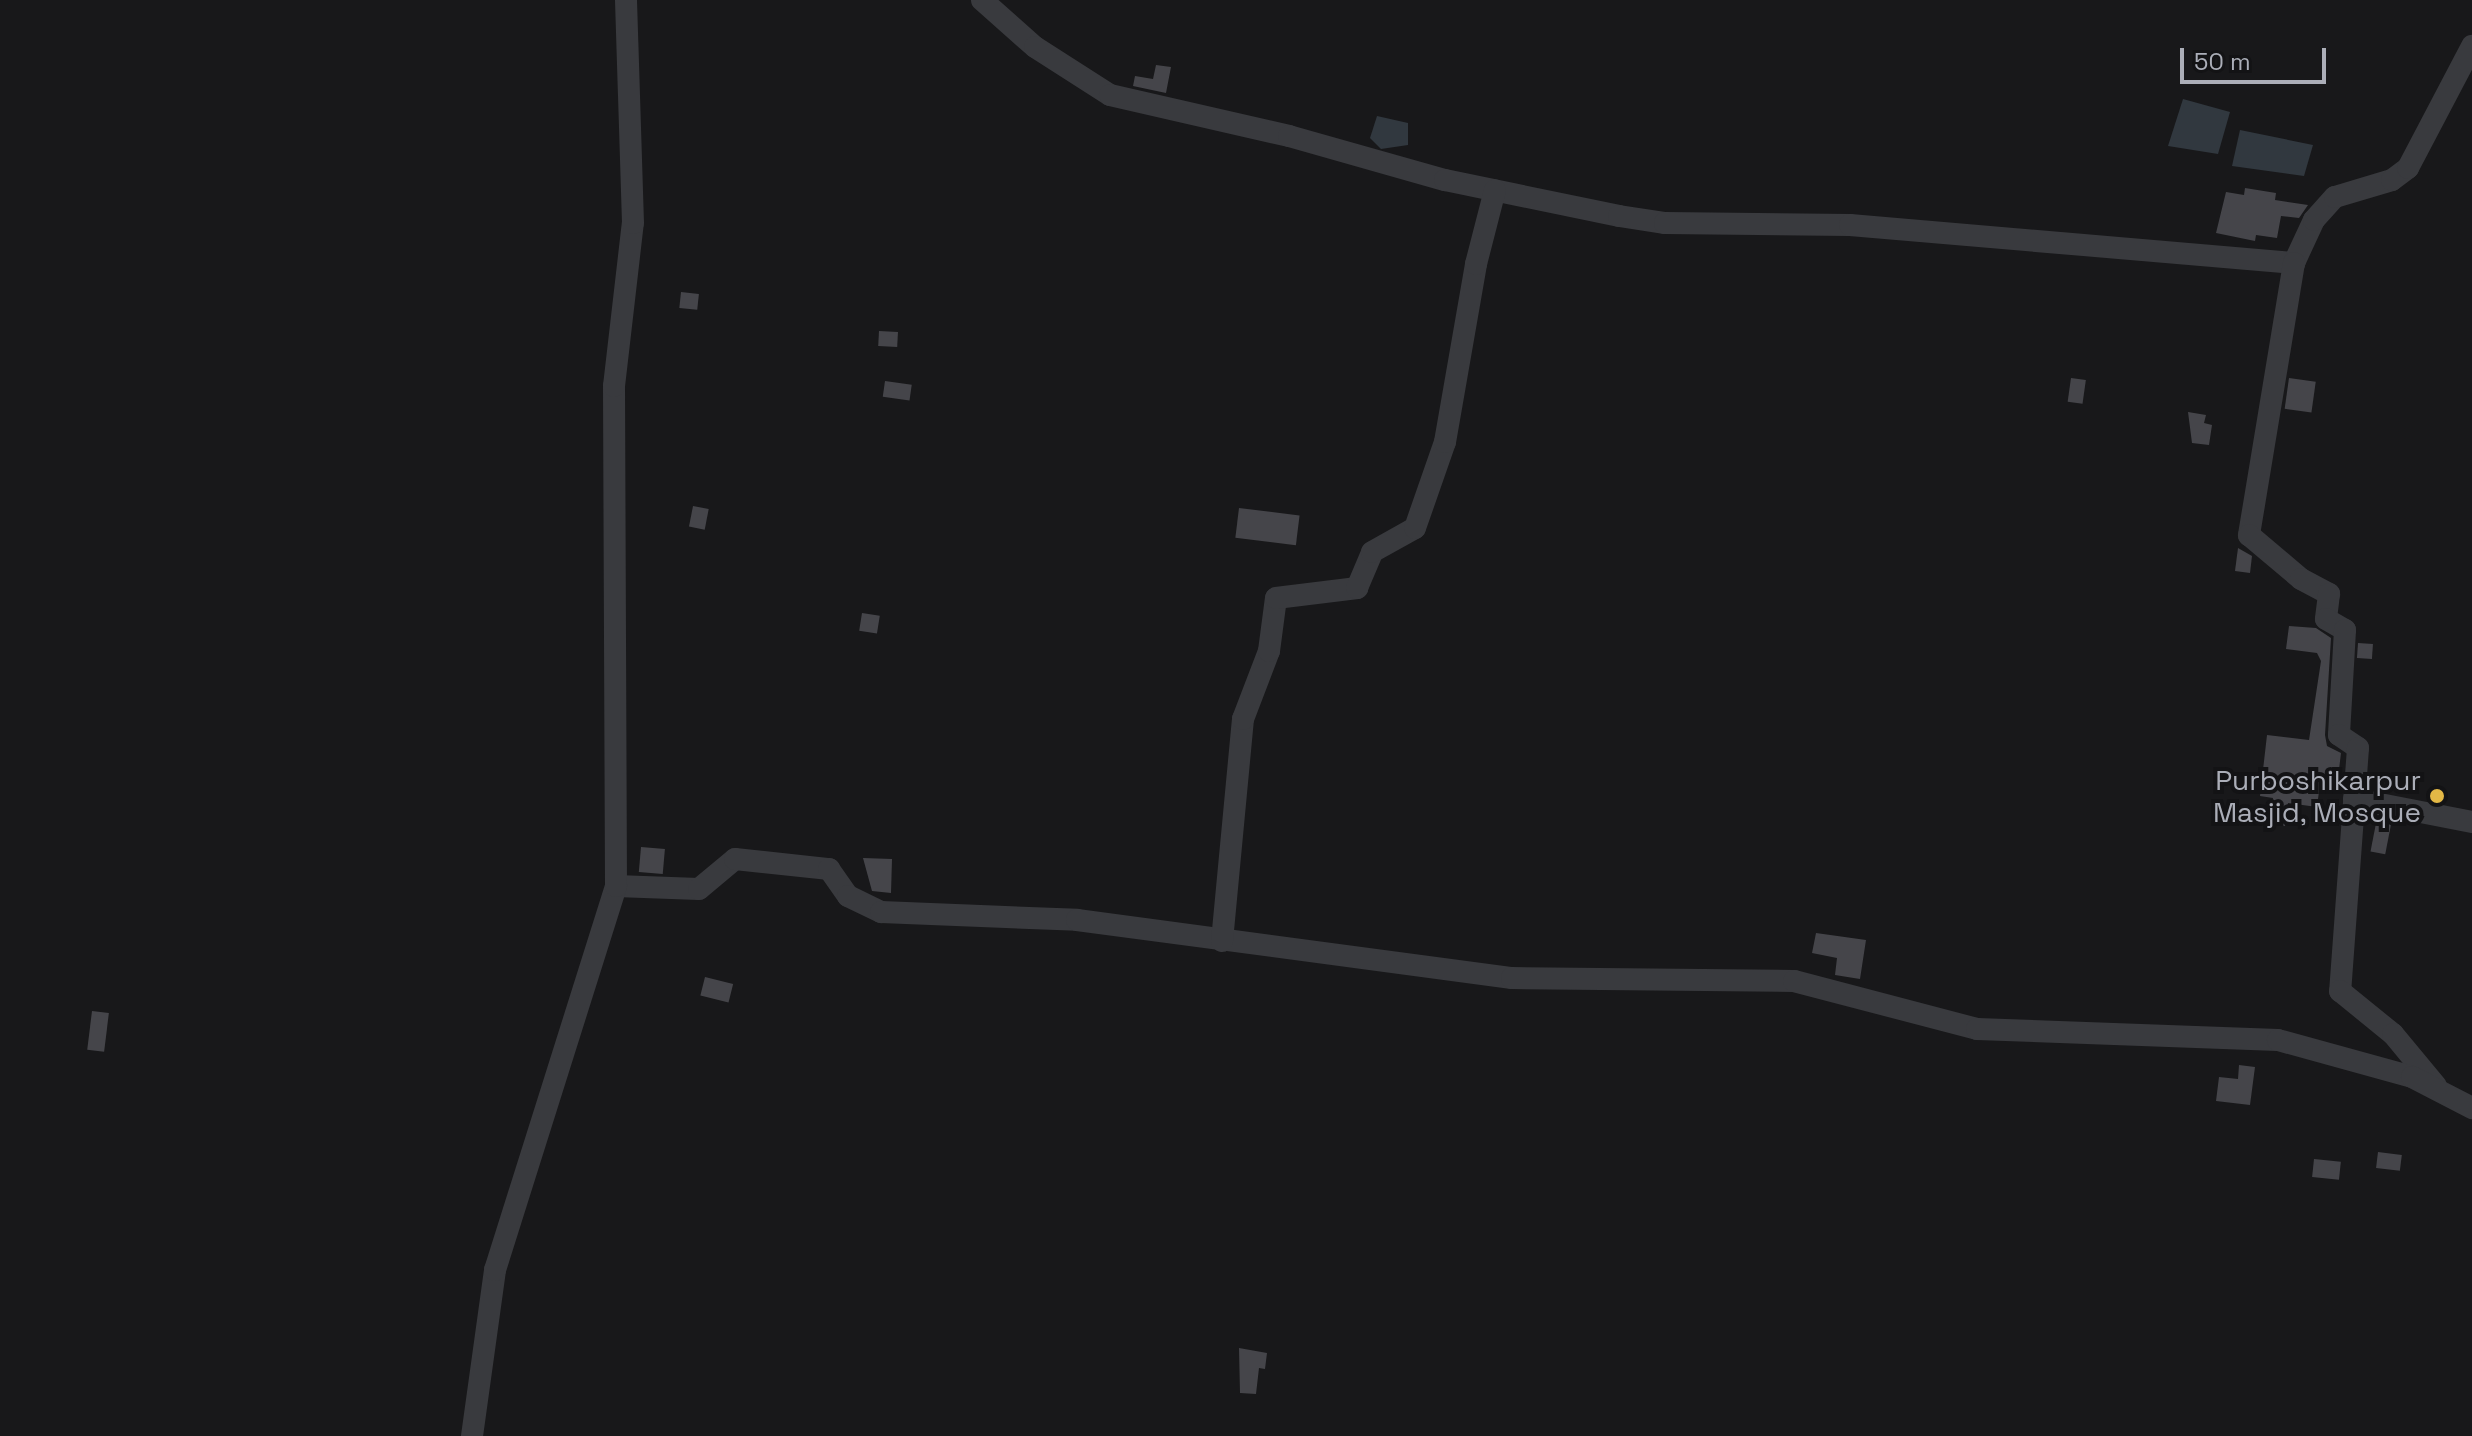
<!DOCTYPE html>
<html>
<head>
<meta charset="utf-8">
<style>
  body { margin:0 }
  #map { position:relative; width:2472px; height:1436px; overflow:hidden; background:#18181a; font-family:"Space Grotesk",sans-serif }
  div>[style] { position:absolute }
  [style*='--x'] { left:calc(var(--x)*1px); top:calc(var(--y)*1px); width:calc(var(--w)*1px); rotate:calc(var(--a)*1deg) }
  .water>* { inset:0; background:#31383f }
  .building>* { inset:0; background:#45454a; transform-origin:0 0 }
  .minor>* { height:22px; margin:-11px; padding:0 11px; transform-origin:11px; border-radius:11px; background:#393a3e }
  .dots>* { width:22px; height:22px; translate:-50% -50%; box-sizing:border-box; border:4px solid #131315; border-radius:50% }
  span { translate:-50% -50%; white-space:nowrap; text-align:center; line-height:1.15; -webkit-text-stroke:8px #131315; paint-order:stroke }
  .poi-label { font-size:28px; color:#abaeb8 }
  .right { translate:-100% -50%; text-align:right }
  .scale { position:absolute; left:2180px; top:48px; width:146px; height:36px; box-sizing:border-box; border:4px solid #abaeb8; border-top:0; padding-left:10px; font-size:24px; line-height:28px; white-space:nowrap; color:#abaeb8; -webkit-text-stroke:6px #131315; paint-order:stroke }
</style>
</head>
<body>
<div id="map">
  <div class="water">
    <i style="clip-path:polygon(2183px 99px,2230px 112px,2218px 154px,2168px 146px)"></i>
    <i style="clip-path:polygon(1377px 116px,1408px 123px,1408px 145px,1381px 149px,1370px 138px)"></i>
    <i style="clip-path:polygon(2240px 130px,2313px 145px,2304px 176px,2232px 166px)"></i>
  </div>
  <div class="building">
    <i style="clip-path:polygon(1156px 65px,1171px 67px,1166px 93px,1133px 86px,1135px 76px,1153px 79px)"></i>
    <i style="clip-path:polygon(2245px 188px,2276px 193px,2275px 200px,2308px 205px,2299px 218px,2281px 216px,2277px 238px,2256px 235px,2255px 241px,2216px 233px,2226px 192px,2244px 195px)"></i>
    <i style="left:681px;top:292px;width:18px;height:16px;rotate:6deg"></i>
    <i style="left:879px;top:331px;width:19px;height:15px;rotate:3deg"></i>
    <i style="left:2071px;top:378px;width:15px;height:24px;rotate:8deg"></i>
    <i style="left:2289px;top:378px;width:27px;height:31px;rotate:8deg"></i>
    <i style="left:885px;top:381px;width:27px;height:16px;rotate:8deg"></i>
    <i style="clip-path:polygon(2188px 412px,2206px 415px,2204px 423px,2212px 425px,2209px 445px,2192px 443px)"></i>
    <i style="left:693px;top:506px;width:16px;height:21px;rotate:11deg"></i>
    <i style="left:1239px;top:508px;width:61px;height:30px;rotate:7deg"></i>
    <i style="clip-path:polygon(2238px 548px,2252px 556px,2250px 573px,2235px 571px)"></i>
    <i style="left:862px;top:613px;width:18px;height:18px;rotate:9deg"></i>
    <i style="clip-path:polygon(2289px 626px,2316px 628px,2331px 638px,2325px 735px,2327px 746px,2341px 753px,2338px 778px,2321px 776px,2317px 807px,2288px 803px,2285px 826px,2270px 824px,2273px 798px,2260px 796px,2267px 735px,2309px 740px,2321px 661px,2317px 653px,2286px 649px)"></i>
    <i style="left:2358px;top:643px;width:15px;height:15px;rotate:4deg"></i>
    <i style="left:2377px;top:818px;width:15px;height:34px;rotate:11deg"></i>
    <i style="left:641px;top:847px;width:24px;height:25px;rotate:5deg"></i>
    <i style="clip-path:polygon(863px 858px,892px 859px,891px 893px,872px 891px)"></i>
    <i style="clip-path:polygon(1816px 933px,1866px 940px,1860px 979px,1835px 975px,1837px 958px,1812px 953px)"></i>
    <i style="left:705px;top:977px;width:29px;height:19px;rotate:14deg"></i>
    <i style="left:92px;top:1011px;width:17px;height:39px;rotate:7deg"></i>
    <i style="clip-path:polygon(2239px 1065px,2255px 1067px,2250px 1105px,2216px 1101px,2219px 1077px,2238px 1079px)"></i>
    <i style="left:2378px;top:1152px;width:24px;height:16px;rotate:7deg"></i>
    <i style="left:2314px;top:1159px;width:27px;height:18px;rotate:6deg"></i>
    <i style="clip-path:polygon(1239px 1348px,1267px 1353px,1265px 1369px,1259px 1368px,1256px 1394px,1240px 1393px)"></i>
  </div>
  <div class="minor">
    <i style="--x:982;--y:0;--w:71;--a:41.6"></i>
    <i style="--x:1035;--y:47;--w:89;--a:32.6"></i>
    <i style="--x:1110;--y:95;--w:184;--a:12.9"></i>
    <i style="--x:1289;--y:136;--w:162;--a:15.8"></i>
    <i style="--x:1445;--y:180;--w:178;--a:11.7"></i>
    <i style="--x:1619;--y:216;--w:47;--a:8.7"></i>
    <i style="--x:1665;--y:223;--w:185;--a:0.6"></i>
    <i style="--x:1850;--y:225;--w:446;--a:4.9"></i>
    <i style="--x:2294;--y:263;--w:47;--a:-65.1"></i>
    <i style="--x:2314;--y:220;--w:31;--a:-48"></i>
    <i style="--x:2335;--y:197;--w:59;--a:-16.6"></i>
    <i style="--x:2392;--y:180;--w:20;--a:-37"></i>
    <i style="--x:2408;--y:168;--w:138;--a:-62.3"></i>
    <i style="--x:2294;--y:263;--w:276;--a:99.4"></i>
    <i style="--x:2249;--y:535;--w:68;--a:40.2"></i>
    <i style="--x:2301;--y:579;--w:32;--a:28"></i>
    <i style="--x:2329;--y:594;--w:25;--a:97"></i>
    <i style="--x:2326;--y:619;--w:22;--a:30"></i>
    <i style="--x:2345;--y:630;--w:105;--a:93.3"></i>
    <i style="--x:2339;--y:735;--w:23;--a:34"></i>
    <i style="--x:2358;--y:748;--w:244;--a:94.2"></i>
    <i style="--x:2340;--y:991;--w:68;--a:39.1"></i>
    <i style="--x:2393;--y:1034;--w:67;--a:50.4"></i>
    <i style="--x:2354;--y:799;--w:120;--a:11"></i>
    <i style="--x:616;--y:886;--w:83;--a:2.1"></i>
    <i style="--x:699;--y:889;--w:47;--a:-39.8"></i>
    <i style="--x:735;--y:859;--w:95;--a:6.1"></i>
    <i style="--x:829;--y:869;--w:33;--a:55"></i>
    <i style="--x:848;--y:896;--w:37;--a:26"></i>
    <i style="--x:881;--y:912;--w:196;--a:2.3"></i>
    <i style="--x:1077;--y:920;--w:439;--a:7.6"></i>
    <i style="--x:1512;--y:978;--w:282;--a:0.6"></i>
    <i style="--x:1794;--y:981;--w:189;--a:14.7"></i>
    <i style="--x:1977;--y:1029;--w:301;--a:2.1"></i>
    <i style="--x:2278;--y:1040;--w:139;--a:15.4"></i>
    <i style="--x:2412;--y:1077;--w:68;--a:27.3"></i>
    <i style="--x:1222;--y:941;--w:223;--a:-84.6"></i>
    <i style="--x:1243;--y:719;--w:73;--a:-69.1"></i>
    <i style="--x:1269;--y:651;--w:53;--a:-82.5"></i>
    <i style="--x:1276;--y:598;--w:82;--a:-7"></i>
    <i style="--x:1357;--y:588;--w:39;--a:-67"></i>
    <i style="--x:1372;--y:552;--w:49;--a:-29.2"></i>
    <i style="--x:1415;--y:528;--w:91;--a:-70.8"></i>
    <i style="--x:1445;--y:442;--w:181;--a:-80.1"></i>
    <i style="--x:1476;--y:264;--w:76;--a:-75.6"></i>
    <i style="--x:472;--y:1436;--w:168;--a:-82.1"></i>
    <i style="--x:495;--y:1270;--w:403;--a:-72.5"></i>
    <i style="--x:616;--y:886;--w:500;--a:-90.23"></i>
    <i style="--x:614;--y:386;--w:164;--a:-83.4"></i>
    <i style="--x:633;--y:223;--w:223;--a:-91.8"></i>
  </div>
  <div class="dots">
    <i style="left:2437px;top:796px;background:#e3b846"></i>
  </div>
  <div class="poi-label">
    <span class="right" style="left:2421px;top:796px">Purboshikarpur<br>Masjid, Mosque</span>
  </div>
  <div class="scale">50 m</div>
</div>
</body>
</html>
